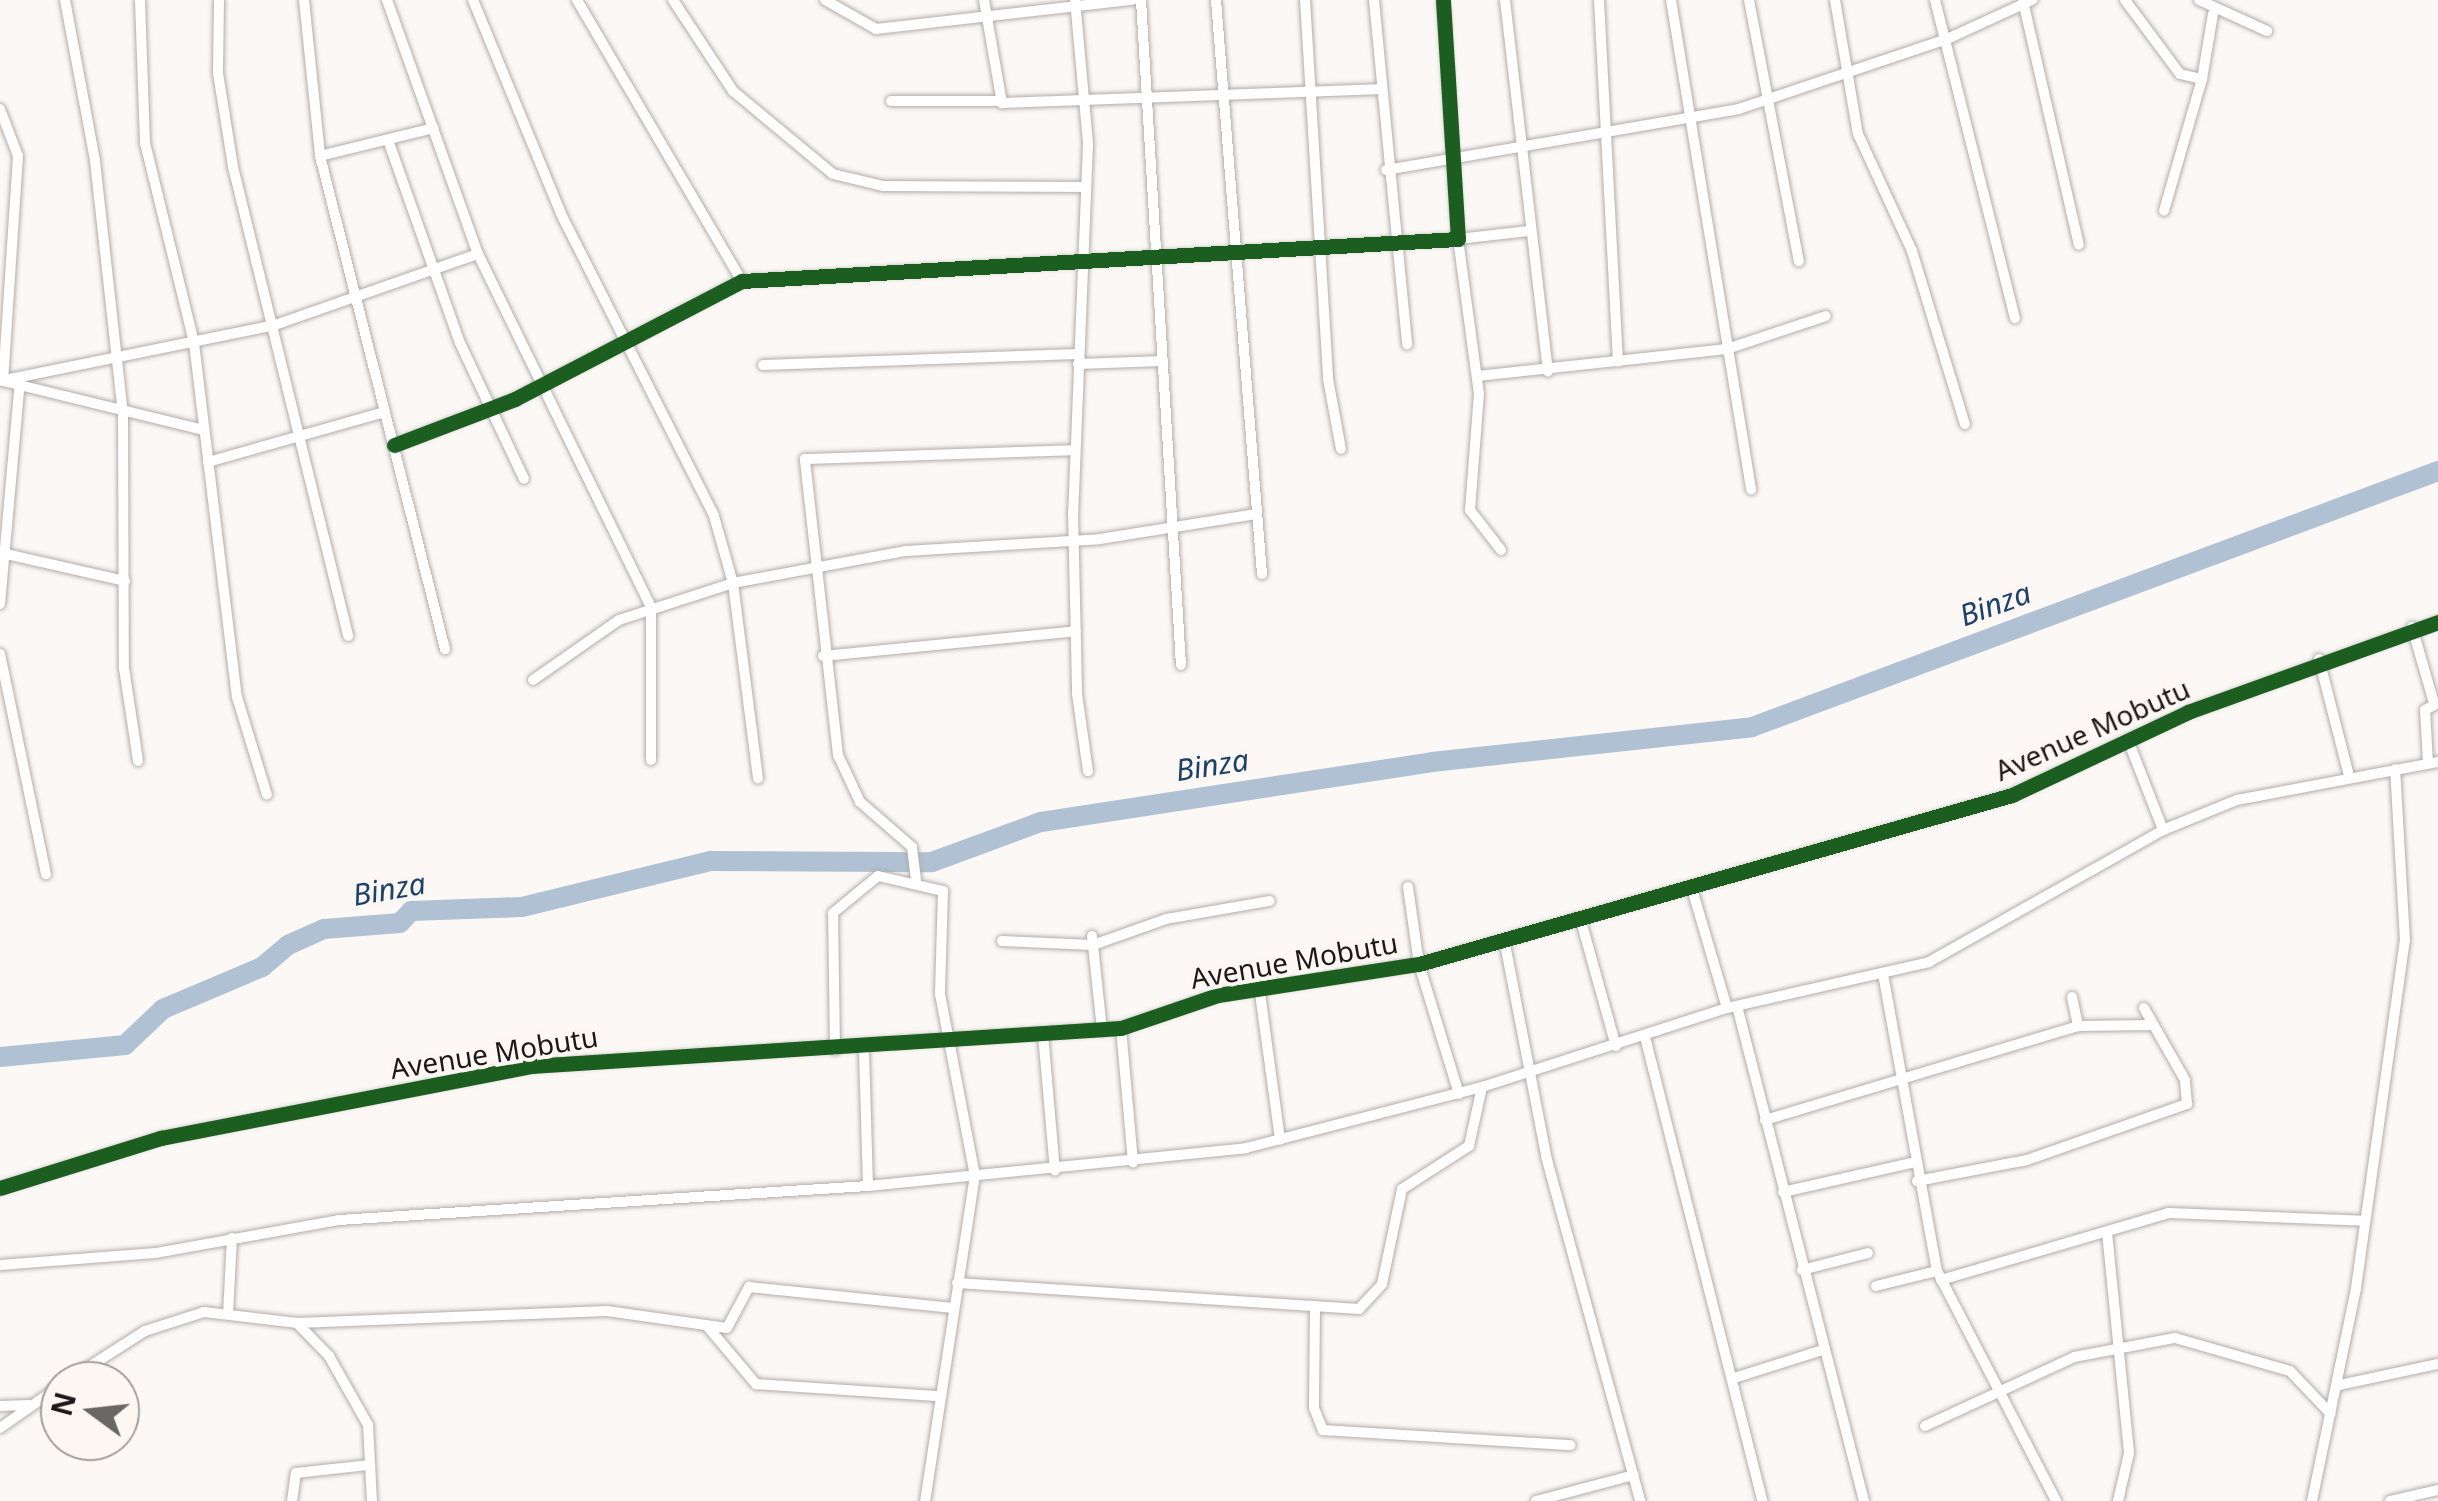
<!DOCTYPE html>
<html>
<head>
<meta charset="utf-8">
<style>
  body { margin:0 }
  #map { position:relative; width:2438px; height:1501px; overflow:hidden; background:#fbf8f5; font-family:"Noto Sans",sans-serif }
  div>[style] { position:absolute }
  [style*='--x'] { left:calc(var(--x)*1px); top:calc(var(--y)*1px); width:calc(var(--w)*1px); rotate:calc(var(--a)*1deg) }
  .river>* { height:20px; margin:-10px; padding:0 10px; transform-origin:10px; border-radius:10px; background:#b1c1d4 }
  .roads { filter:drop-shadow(0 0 2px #b0adab) drop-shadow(0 0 2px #b0adab) }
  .minor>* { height:10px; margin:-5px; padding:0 5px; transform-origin:5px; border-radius:5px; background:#fefefe }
  .cycleway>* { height:15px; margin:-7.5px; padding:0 7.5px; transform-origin:7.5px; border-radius:7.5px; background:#1b5e20 }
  span { translate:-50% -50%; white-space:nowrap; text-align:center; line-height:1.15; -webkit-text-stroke:8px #fdf7f3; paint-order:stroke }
  .street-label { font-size:28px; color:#1b1918 }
  .water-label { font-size:30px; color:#1d4269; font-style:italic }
  .north { position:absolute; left:40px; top:1361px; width:100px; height:100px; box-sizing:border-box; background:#fdf7f3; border:2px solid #a39e9b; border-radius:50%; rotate:285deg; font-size:28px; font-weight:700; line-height:40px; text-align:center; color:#1b1918 }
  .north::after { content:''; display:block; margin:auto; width:35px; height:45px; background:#696765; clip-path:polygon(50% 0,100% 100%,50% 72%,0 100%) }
</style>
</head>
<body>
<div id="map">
  <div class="river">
    <i style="--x:0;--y:1057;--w:126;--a:-5.5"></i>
    <i style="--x:125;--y:1045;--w:52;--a:-43.5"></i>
    <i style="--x:163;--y:1009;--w:108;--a:-23"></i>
    <i style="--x:262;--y:967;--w:34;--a:-40"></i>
    <i style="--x:288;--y:945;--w:39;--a:-24"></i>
    <i style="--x:324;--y:929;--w:76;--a:-4.5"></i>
    <i style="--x:400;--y:923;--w:16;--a:-47"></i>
    <i style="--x:411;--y:911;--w:111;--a:-2.1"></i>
    <i style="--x:522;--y:907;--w:195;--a:-13.7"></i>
    <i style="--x:711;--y:861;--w:221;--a:0.3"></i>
    <i style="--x:932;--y:862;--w:116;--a:-20.2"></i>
    <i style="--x:1041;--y:822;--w:396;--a:-8.7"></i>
    <i style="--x:1432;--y:762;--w:322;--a:-6.2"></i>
    <i style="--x:1752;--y:727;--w:732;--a:-20.46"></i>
  </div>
  <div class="roads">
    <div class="minor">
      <i style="--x:65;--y:0;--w:164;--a:79.4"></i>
      <i style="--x:95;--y:161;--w:255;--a:83.7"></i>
      <i style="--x:123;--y:414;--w:254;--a:89.8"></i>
      <i style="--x:124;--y:668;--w:94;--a:81.4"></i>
      <i style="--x:140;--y:0;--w:143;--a:88"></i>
      <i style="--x:145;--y:143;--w:206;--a:76.2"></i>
      <i style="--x:194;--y:343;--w:357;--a:83.1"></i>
      <i style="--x:237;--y:697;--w:102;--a:73"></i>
      <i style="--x:219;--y:0;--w:73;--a:90.8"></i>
      <i style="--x:218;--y:73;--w:95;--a:80.9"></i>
      <i style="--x:233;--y:167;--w:483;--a:76.2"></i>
      <i style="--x:304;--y:0;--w:157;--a:84.1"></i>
      <i style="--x:320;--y:156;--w:509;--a:75.77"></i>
      <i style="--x:387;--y:0;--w:270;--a:70.3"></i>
      <i style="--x:478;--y:254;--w:393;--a:63.9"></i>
      <i style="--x:651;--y:607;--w:153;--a:90"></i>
      <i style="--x:473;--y:0;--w:236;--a:67.6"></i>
      <i style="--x:563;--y:218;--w:334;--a:63.1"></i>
      <i style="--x:714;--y:516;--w:70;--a:74.2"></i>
      <i style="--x:733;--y:583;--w:197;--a:82.7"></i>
      <i style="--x:577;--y:0;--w:326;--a:59.6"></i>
      <i style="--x:673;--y:0;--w:109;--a:56.6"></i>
      <i style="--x:733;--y:91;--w:130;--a:39.7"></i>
      <i style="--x:833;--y:174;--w:51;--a:13.5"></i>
      <i style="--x:883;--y:186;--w:199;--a:0.3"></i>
      <i style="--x:825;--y:0;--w:59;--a:29.6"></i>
      <i style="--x:876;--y:29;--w:258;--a:-6.5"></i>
      <i style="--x:984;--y:0;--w:105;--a:80.1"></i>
      <i style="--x:1002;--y:103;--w:375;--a:-2.1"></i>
      <i style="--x:1075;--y:0;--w:145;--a:84.8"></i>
      <i style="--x:1088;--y:144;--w:368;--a:92.3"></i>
      <i style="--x:1073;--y:512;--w:182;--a:88.7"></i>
      <i style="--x:1077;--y:694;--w:78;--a:81.9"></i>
      <i style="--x:1141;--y:0;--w:666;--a:86.56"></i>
      <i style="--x:1216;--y:0;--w:576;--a:85.42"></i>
      <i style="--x:1305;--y:0;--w:380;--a:86.5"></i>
      <i style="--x:1328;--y:379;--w:71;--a:79.5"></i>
      <i style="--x:1374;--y:0;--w:346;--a:84.5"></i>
      <i style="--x:1505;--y:0;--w:374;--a:83.4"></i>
      <i style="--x:1599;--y:0;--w:362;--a:87"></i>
      <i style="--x:1671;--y:0;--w:496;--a:80.7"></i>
      <i style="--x:1749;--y:0;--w:266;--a:79.2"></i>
      <i style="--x:1835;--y:0;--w:136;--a:80.3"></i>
      <i style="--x:1858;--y:134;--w:129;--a:65.2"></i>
      <i style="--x:1912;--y:251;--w:181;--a:73"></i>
      <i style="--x:1935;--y:0;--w:328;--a:75.9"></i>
      <i style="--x:2125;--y:0;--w:92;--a:53.4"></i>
      <i style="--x:2180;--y:74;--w:23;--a:13"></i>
      <i style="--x:2202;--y:79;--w:137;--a:106.1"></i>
      <i style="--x:2199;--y:0;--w:75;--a:24.5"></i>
      <i style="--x:2023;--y:1;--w:250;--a:77.1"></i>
      <i style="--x:2202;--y:79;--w:66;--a:-80.4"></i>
      <i style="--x:891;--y:101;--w:106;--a:0"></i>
      <i style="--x:0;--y:109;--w:50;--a:69"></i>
      <i style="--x:18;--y:156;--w:225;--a:93.8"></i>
      <i style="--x:3;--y:381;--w:207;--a:13.7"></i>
      <i style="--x:388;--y:140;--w:215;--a:70.5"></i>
      <i style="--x:460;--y:343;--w:150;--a:64.8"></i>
      <i style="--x:320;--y:156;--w:117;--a:-13.8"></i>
      <i style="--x:1386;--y:170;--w:358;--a:-9.8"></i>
      <i style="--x:1739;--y:109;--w:219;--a:-18.6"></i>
      <i style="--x:1947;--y:39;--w:94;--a:-24.6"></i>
      <i style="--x:1078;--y:364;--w:84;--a:-2"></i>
      <i style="--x:763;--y:365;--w:314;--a:-2"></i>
      <i style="--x:1478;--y:376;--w:250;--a:-6.2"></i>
      <i style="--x:1727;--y:349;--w:104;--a:-18.4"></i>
      <i style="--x:0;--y:381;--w:281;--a:-11.5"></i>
      <i style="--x:275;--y:325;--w:215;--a:-19.3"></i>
      <i style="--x:394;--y:445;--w:129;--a:-20.8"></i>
      <i style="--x:515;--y:399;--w:256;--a:-27.5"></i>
      <i style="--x:742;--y:281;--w:717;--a:-3.36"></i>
      <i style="--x:1458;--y:239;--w:239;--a:-93.6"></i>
      <i style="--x:208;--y:462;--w:184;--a:-15.8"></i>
      <i style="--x:1501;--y:550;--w:51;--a:-127.8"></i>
      <i style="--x:1470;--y:510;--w:116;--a:-85.6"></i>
      <i style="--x:1479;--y:394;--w:156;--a:-97.7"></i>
      <i style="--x:1458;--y:239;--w:71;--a:-6.4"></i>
      <i style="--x:6;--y:554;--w:122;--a:12.8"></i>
      <i style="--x:0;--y:604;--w:216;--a:-84.9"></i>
      <i style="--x:2412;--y:627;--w:79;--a:73.9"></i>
      <i style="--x:0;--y:654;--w:225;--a:78.2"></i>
      <i style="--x:823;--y:656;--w:254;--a:-5.6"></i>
      <i style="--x:2319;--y:659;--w:117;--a:75.6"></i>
      <i style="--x:533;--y:680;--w:105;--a:-34.9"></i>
      <i style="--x:619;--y:620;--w:120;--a:-18"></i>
      <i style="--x:733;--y:583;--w:176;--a:-10.5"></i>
      <i style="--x:906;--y:551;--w:194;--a:-3.5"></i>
      <i style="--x:1100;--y:539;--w:158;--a:-9.1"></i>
      <i style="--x:2128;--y:740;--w:97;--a:68.7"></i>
      <i style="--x:2428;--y:763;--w:53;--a:-93.2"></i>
      <i style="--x:2425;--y:710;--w:15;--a:-28"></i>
      <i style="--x:916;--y:880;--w:33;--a:-97"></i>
      <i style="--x:912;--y:847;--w:69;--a:-139.1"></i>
      <i style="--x:860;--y:802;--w:52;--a:-115.1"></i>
      <i style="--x:838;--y:755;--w:298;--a:-96.4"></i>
      <i style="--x:805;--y:459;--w:269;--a:-1.9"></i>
      <i style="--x:1408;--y:887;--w:78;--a:81.9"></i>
      <i style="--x:1419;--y:964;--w:136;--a:72.9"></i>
      <i style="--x:1692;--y:889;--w:124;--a:73.6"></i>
      <i style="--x:1581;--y:921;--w:130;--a:74.4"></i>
      <i style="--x:1092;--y:936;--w:95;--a:83.9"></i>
      <i style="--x:1002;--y:941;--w:91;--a:2.5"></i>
      <i style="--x:1093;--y:945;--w:77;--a:-19.6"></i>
      <i style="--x:1166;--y:919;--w:105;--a:-9.9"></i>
      <i style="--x:1505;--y:944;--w:220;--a:79"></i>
      <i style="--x:1547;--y:1160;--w:353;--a:74.7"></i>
      <i style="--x:1883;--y:974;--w:302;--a:79.7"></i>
      <i style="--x:1937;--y:1271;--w:259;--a:62.6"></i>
      <i style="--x:1259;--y:986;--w:155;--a:82.2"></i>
      <i style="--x:2072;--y:997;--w:30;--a:78"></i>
      <i style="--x:1737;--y:1006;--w:511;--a:75.61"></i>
      <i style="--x:1121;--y:1028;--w:135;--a:84.9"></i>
      <i style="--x:1043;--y:1034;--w:137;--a:85"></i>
      <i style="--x:1645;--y:1037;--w:479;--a:75.8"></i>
      <i style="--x:835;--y:1050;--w:137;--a:-90.8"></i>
      <i style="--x:833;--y:913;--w:58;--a:-39.4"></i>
      <i style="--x:878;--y:876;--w:67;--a:13"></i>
      <i style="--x:943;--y:891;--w:103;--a:91.7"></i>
      <i style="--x:940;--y:994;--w:184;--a:79.1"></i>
      <i style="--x:975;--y:1175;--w:330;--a:98.7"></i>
      <i style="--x:864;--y:1051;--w:135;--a:88.3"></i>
      <i style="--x:1765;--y:1120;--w:327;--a:-16.7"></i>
      <i style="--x:2078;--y:1026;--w:75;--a:-0.8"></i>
      <i style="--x:1917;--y:1181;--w:112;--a:-10.8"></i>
      <i style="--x:2027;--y:1160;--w:170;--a:-19.3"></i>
      <i style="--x:2187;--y:1104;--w:24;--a:-95"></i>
      <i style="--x:2185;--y:1080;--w:83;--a:-119.7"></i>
      <i style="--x:0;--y:1188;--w:169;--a:-17.3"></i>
      <i style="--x:161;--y:1138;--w:377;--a:-11"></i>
      <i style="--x:531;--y:1066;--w:591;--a:-3.69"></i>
      <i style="--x:1121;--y:1028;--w:102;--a:-18.8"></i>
      <i style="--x:1218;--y:995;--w:203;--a:-8.8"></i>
      <i style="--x:1419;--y:964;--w:617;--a:-15.91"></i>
      <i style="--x:2012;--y:795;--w:195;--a:-25.2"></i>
      <i style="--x:2188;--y:712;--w:266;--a:-19.8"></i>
      <i style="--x:1783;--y:1192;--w:132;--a:-12.7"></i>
      <i style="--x:2107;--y:1232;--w:222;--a:84.3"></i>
      <i style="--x:2129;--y:1453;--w:49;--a:102.9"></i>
      <i style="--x:0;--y:1265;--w:156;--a:-4.4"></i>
      <i style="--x:156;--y:1253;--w:186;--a:-10.2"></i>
      <i style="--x:339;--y:1220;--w:530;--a:-3.68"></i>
      <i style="--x:868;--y:1186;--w:380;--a:-5.7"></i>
      <i style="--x:1246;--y:1148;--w:244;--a:-14.5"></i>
      <i style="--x:1482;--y:1087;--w:257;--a:-17.9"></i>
      <i style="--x:1727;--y:1008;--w:207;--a:-12.8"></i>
      <i style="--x:1929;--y:962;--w:269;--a:-29.4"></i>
      <i style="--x:2163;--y:830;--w:80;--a:-22.1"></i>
      <i style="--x:2237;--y:800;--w:205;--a:-10.7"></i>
      <i style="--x:1802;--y:1270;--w:68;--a:-14.4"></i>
      <i style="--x:1941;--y:1280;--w:237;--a:-16.4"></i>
      <i style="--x:2168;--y:1213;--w:197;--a:2.3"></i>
      <i style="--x:957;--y:1283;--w:403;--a:3.7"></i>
      <i style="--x:1359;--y:1309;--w:34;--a:-47"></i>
      <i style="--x:1382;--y:1284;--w:97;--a:-78.1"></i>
      <i style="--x:1402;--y:1189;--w:80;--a:-32.7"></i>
      <i style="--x:1469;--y:1146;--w:60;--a:-77.6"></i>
      <i style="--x:1876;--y:1286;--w:63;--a:-13.8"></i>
      <i style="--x:1315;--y:1309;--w:99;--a:90.6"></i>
      <i style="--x:1314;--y:1408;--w:24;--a:68"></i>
      <i style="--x:1323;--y:1430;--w:248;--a:3.5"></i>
      <i style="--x:228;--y:1314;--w:76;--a:-87"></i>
      <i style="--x:297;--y:1323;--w:46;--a:45.9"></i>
      <i style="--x:329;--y:1356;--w:79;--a:60.5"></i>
      <i style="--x:368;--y:1425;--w:76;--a:87"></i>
      <i style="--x:708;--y:1327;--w:75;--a:49.9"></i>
      <i style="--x:756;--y:1384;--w:183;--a:3.8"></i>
      <i style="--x:1734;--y:1378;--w:93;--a:-17.5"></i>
      <i style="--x:67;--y:1381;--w:93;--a:-32.7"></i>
      <i style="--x:145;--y:1331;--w:62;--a:-17.9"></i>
      <i style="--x:204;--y:1312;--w:94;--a:6.7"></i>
      <i style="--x:297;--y:1323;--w:310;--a:-2.2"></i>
      <i style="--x:607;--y:1311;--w:121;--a:8.1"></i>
      <i style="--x:727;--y:1328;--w:47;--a:-61.8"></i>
      <i style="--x:749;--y:1287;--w:205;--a:5.9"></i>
      <i style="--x:2339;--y:1385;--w:101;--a:-12"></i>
      <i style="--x:0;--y:1406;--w:29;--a:-2"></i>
      <i style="--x:1925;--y:1426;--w:164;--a:-24.8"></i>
      <i style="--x:2074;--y:1357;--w:103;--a:-10.7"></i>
      <i style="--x:2175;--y:1338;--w:120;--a:16"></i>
      <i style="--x:2290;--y:1371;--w:59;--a:46.4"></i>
      <i style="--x:0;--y:1428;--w:73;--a:-35"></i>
      <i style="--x:292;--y:1501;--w:28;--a:-82"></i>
      <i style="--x:296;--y:1473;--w:72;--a:-6.3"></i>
      <i style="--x:1536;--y:1501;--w:101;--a:-14.9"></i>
      <i style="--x:2312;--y:1501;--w:217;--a:-78.3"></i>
      <i style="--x:2356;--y:1288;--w:350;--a:-82"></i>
      <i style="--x:2405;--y:941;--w:172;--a:-93.3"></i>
      <i style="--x:2390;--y:1501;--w:49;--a:-12.9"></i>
    </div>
  </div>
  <div class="cycleway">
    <i style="--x:394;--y:445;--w:129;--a:-20.8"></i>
    <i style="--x:515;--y:399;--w:256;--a:-27.5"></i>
    <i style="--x:742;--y:281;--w:717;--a:-3.36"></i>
    <i style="--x:1458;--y:239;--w:239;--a:-93.6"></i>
    <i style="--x:0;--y:1188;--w:169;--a:-17.3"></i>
    <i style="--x:161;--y:1138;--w:377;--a:-11"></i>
    <i style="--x:531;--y:1066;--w:591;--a:-3.69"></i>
    <i style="--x:1121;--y:1028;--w:102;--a:-18.8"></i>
    <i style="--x:1218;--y:995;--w:203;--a:-8.8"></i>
    <i style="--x:1419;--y:964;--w:617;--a:-15.91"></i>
    <i style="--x:2012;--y:795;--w:195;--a:-25.2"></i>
    <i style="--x:2188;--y:712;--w:266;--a:-19.8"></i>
  </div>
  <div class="street-label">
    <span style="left:2092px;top:729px;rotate:-24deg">Avenue Mobutu</span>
    <span style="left:1294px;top:960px;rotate:-10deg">Avenue Mobutu</span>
    <span style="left:494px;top:1052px;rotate:-9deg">Avenue Mobutu</span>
  </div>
  <div class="water-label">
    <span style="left:1995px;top:604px;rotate:-20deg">Binza</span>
    <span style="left:1212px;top:765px;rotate:-9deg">Binza</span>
    <span style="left:389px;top:889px;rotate:-10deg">Binza</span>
  </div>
  <div class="north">N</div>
</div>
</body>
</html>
